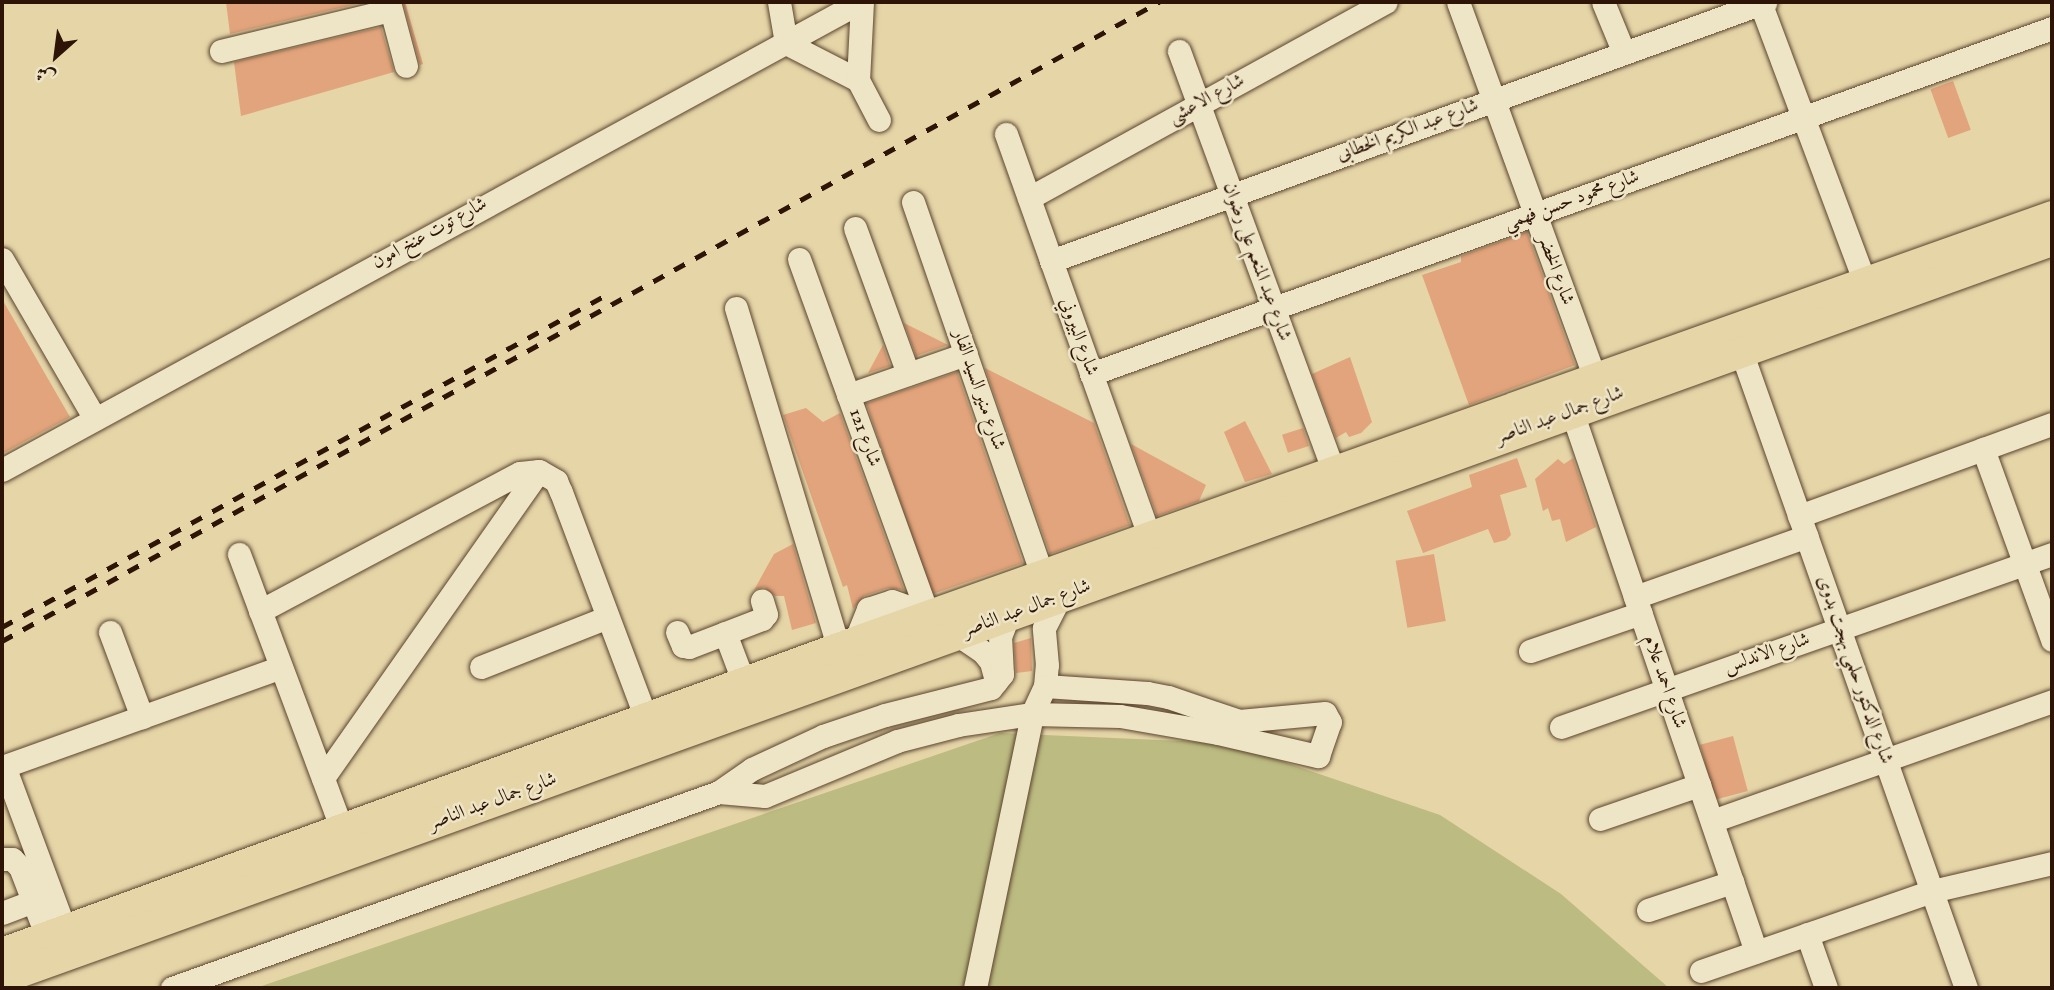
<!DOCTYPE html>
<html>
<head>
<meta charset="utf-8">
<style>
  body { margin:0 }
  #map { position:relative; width:2054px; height:990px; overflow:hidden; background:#e5d5a7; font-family:"IM FELL English",Amiri,serif }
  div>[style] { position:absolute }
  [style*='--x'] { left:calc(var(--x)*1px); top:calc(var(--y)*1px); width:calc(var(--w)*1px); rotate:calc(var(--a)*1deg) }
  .green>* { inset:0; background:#bcbb82 }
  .building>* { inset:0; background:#e2a47c; transform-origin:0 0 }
  .roads { filter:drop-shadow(0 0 2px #5b442e) drop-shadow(0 0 2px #5b442e) }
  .minor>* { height:23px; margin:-11.5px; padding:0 11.5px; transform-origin:11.5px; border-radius:11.5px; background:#eee4c6 }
  .major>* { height:30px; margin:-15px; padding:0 15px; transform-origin:15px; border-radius:15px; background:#e5d5a7 }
  .rail>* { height:5px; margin-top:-2.5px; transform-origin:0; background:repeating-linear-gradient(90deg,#2d1406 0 12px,transparent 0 24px) }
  span { translate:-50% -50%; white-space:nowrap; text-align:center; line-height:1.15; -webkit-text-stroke:5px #eee4c6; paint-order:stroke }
  .street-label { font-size:19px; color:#2d1406 }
  .frame { position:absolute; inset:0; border:4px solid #2d1406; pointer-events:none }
  .north { position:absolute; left:21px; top:21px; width:70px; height:70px; -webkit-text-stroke:5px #eee4c6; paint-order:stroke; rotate:208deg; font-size:19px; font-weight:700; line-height:28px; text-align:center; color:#2d1406 }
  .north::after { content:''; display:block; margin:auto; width:24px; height:32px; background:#2d1406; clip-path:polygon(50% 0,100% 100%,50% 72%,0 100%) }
</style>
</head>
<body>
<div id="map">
  <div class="green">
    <i style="clip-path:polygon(1000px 733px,1228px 743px,1440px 815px,1561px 894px,1669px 988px,256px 988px)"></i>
  </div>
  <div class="building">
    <i style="clip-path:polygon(226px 2px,365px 2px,230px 34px)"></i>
    <i style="clip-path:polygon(403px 2px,405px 2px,423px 64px,420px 65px)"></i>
    <i style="clip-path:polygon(381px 27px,394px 72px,241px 116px,234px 62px)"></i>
    <i style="left:1953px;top:81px;width:52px;height:24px;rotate:70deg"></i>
    <i style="clip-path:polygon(1527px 232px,1575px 365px,1469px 405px,1422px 275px,1461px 262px,1461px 256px)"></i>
    <i style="clip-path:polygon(2px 299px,70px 417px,2px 454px)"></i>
    <i style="clip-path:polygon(904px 323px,948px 345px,916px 356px)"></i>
    <i style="clip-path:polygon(883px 345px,890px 366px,868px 373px)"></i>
    <i style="clip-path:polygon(1350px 357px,1372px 422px,1361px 433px,1349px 437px,1346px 432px,1336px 438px,1312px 374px)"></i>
    <i style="clip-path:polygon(985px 368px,1094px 423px,1130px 525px,1050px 554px)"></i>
    <i style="left:957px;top:372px;width:202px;height:96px;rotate:71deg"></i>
    <i style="clip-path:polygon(806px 408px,823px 422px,840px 413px,904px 590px,888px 588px,864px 596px,853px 609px,847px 585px,843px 587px,783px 415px)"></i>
    <i style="clip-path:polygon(1245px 421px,1272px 474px,1245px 482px,1224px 432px)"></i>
    <i style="left:1303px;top:428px;width:19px;height:22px;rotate:72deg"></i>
    <i style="clip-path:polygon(1131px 444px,1206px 485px,1199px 501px,1157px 516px)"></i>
    <i style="clip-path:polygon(1517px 458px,1527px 487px,1500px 495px,1511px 535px,1506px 540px,1494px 543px,1488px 529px,1423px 553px,1407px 511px,1472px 487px,1469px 475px)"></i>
    <i style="clip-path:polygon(1573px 458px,1596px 527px,1566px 542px,1560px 519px,1552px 521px,1548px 508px,1543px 511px,1535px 479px,1558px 459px,1564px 464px)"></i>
    <i style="clip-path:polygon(793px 544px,816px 623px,792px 630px,784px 596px,775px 596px,764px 587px,754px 590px,774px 554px)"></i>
    <i style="left:1434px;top:554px;width:68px;height:39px;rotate:80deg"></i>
    <i style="clip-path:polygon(1031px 638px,1032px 671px,1016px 673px,1014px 643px)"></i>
    <i style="left:1733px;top:736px;width:57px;height:34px;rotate:75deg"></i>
  </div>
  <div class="roads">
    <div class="minor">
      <i style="--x:389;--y:2;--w:66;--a:75.1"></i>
      <i style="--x:779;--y:2;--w:42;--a:80.3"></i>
      <i style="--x:786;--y:43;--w:81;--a:27.2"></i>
      <i style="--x:862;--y:2;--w:78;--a:92.9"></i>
      <i style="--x:858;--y:80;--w:45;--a:62.3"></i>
      <i style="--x:1458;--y:2;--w:401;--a:70"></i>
      <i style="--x:1603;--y:2;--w:55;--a:67.6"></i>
      <i style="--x:1760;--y:2;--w:300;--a:69.5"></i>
      <i style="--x:221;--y:51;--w:174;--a:-13.6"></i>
      <i style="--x:1179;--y:51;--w:450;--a:69.8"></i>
      <i style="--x:1006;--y:134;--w:430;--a:70.4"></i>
      <i style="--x:1029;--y:198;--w:407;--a:-28.8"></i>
      <i style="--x:913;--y:202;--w:397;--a:70.9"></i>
      <i style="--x:855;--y:228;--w:155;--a:70"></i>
      <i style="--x:2;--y:259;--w:185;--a:59.8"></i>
      <i style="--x:799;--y:259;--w:380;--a:70.1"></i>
      <i style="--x:1051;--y:261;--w:760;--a:-19.94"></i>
      <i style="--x:736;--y:308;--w:356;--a:73.2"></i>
      <i style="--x:1741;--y:351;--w:676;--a:70.55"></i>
      <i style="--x:1091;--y:374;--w:1021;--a:-19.8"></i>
      <i style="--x:848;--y:395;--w:125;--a:-19.2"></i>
      <i style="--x:1572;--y:412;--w:570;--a:71.18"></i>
      <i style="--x:1983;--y:449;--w:203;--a:70.1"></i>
      <i style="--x:2;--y:470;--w:977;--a:-28.61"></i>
      <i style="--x:1799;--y:516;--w:269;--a:-20"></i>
      <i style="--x:239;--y:554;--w:294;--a:69.5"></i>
      <i style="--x:1635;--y:597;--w:182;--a:-19.5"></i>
      <i style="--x:260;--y:611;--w:294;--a:-28"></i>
      <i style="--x:520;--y:473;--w:19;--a:-6"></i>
      <i style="--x:539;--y:471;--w:20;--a:30"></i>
      <i style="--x:556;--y:481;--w:12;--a:66"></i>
      <i style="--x:561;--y:492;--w:256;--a:69.4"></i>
      <i style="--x:110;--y:632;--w:91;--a:69.4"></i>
      <i style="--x:677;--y:632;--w:15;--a:67"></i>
      <i style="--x:683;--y:646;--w:6;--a:9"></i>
      <i style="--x:689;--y:647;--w:78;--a:-21"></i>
      <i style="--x:762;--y:619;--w:6;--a:-51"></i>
      <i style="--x:766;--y:614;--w:14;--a:-107"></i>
      <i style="--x:725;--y:633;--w:53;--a:69.2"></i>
      <i style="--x:953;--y:636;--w:11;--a:15"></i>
      <i style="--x:964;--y:639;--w:23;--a:34"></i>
      <i style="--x:983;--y:652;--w:13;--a:51"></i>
      <i style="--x:991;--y:662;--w:20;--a:75"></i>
      <i style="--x:863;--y:639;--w:10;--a:-107"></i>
      <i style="--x:860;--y:629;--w:22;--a:-68"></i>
      <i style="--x:868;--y:609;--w:25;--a:-18"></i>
      <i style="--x:892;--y:601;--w:23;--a:20"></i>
      <i style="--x:914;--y:609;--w:12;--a:48"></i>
      <i style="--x:1530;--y:651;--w:117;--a:-18.9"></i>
      <i style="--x:481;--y:667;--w:136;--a:-21.5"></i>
      <i style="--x:1561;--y:727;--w:521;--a:-19.41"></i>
      <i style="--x:4;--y:766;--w:175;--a:69.6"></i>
      <i style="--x:2;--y:767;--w:296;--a:-19.7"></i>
      <i style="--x:323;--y:778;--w:375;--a:-54.9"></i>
      <i style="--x:719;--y:792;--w:46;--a:5"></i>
      <i style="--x:765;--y:796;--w:143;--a:-22.6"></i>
      <i style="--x:897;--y:741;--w:63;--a:-14.7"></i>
      <i style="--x:958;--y:725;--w:75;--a:-8.5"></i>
      <i style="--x:1032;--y:714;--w:88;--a:1.3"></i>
      <i style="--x:1120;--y:716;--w:99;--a:9.8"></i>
      <i style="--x:1218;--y:733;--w:103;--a:13"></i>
      <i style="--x:1318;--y:756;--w:36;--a:-71"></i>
      <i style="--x:1330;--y:722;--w:10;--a:-119"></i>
      <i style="--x:1325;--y:713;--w:86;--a:174.7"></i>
      <i style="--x:1239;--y:721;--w:75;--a:-161.3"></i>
      <i style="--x:1168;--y:697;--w:21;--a:-169"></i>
      <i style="--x:1147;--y:693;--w:102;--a:-176.1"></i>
      <i style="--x:1600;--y:819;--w:105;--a:-19"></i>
      <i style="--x:1712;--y:821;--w:361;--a:-19.4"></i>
      <i style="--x:2;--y:859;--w:10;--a:0"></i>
      <i style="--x:12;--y:859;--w:11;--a:45"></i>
      <i style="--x:20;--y:867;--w:75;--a:68.9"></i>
      <i style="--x:1648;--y:910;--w:89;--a:-18.4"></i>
      <i style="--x:2;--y:913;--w:33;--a:-21"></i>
      <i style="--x:1807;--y:934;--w:57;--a:70.6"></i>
      <i style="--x:1701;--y:971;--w:244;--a:-19.1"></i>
      <i style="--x:1932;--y:891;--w:123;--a:-13.1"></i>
      <i style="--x:172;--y:988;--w:581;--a:-19.71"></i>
      <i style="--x:719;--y:792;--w:40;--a:-34.9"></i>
      <i style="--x:752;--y:769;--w:78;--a:-24.9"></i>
      <i style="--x:823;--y:736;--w:65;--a:-18.7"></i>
      <i style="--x:885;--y:715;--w:109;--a:-14.3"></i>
      <i style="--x:991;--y:688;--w:18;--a:-52"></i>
      <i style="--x:1002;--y:674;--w:37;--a:-93"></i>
      <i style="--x:1000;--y:637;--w:22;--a:-69"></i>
      <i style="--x:975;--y:988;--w:280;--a:-78.2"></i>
      <i style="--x:1032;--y:714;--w:31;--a:-65"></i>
      <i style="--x:1045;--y:686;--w:21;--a:-85"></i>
      <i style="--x:1047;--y:665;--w:37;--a:-95"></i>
      <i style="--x:1044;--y:628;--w:34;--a:-63"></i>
    </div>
    <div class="major">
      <i style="--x:2;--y:953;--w:916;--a:-20.04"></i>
      <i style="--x:863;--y:639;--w:1262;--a:-19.58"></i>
      <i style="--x:2;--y:979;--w:2179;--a:-19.8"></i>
    </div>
  </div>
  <div class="rail">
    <i style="--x:2;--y:627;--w:689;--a:-28.8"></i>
    <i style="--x:2;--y:641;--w:1322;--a:-28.91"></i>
  </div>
  <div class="street-label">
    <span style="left:1207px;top:100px;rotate:-29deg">شارع الاعشى</span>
    <span style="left:1408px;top:131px;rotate:-20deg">شارع عبد الكريم الخطابى</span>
    <span style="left:1572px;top:201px;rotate:-20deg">شارع محمود حسن فهمي</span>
    <span style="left:430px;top:234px;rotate:-29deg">شارع توت عنخ امون</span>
    <span style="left:1256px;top:262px;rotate:70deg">شارع عبد المنعم على رضوان</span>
    <span style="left:1555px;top:270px;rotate:70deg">شارع الخضر</span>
    <span style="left:1078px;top:337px;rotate:70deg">شارع البيروني</span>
    <span style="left:978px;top:390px;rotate:71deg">شارع منير السيد الفار</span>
    <span style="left:1560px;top:416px;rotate:-20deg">شارع جمال عبد الناصر</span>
    <span style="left:864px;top:438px;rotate:70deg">شارع 121</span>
    <span style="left:1027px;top:609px;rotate:-20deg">شارع جمال عبد الناصر</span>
    <span style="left:1767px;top:654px;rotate:-19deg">شارع الاندلس</span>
    <span style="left:1854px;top:670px;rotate:71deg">شارع الدكتور حلمي بهجت بدوى</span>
    <span style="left:1664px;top:682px;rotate:71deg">شارع احمد علام</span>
    <span style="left:493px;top:802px;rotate:-20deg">شارع جمال عبد الناصر</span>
  </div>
  <div class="frame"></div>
  <div class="north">ش</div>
</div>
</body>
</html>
